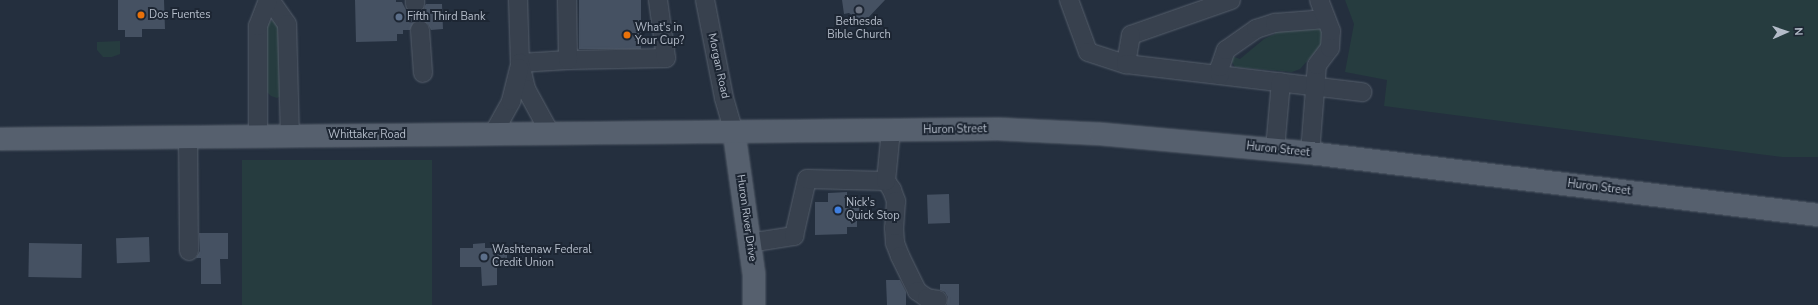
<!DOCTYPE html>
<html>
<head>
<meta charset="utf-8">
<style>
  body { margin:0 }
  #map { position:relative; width:1818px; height:305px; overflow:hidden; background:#242f3e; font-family:"Nunito Sans",sans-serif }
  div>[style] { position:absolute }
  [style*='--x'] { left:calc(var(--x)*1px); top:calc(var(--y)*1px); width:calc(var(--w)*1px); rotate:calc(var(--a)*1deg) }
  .green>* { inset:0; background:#263c3f; transform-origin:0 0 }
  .building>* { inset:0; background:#455162; transform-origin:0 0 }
  .minor-tunnel>* { height:18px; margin-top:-9px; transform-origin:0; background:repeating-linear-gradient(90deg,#3a4453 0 18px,transparent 0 27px) }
  .roads { filter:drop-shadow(0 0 1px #565f6c) drop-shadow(0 0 1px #565f6c) }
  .minor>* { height:18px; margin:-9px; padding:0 9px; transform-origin:9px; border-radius:9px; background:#38414e }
  .major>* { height:22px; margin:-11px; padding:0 11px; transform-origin:11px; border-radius:11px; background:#56606e }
  .dots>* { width:11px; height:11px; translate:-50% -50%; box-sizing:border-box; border:2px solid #1d2633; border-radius:50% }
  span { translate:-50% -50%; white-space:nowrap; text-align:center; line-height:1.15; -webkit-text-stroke:4px #1d2633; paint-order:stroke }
  .poi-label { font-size:11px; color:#b4bcc9 }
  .left { translate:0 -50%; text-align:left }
  .street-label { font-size:11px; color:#b4bcc9 }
  .north { position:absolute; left:1766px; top:12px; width:40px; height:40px; -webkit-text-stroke:3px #1d2633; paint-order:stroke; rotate:88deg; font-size:11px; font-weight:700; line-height:16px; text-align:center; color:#b4bcc9 }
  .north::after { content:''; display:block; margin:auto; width:14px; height:18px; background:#b4bcc9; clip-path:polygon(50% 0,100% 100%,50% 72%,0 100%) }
</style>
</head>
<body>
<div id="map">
  <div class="green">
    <i style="clip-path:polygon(1345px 0,1818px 0,1818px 157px,1782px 157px,1384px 106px,1387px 80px,1345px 72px,1354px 24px)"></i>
    <i style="clip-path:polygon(274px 20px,279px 23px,281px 96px,277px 98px,271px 96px,267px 92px,264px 28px,267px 23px)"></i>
    <i style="clip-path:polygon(1274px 27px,1322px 27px,1326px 40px,1300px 69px,1292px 72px,1235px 67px,1232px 62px,1232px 56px,1240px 59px,1264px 39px,1275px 34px)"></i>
    <i style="clip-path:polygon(120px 41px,120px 54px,112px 57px,103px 57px,97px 50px,97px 42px)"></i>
    <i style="left:242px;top:160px;width:190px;height:145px"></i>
  </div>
  <div class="building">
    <i style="clip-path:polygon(118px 0,164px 0,165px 29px,142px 29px,142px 37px,125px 37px,125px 30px,118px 30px)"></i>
    <i style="clip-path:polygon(355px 0,396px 0,396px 2px,402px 2px,406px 10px,415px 14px,421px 13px,426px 4px,442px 4px,443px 29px,431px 30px,428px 24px,419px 20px,414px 22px,410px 30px,403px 30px,403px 34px,397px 34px,397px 41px,356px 42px)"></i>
    <i style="left:579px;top:0;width:62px;height:49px"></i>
    <i style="clip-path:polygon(842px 0,885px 0,866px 20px,860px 21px,849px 13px,844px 14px)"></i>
    <i style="clip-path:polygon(847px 192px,847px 201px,861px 200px,861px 218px,857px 218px,857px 227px,847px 227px,847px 234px,815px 235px,815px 202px,828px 202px,828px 193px)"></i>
    <i style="left:949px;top:194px;width:29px;height:22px;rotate:88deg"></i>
    <i style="clip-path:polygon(199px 233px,228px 233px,228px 259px,220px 259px,221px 284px,201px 284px,201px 258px,196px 258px,200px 251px)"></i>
    <i style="left:149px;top:237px;width:25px;height:33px;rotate:88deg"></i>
    <i style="left:29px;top:243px;width:53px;height:34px;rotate:1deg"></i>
    <i style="clip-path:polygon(485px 243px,485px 248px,507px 248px,507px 266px,497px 266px,497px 285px,482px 286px,481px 267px,460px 267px,460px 248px,473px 248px,473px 244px)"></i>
    <i style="clip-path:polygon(886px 280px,900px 280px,906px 292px,906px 305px,887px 305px)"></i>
    <i style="clip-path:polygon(940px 284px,959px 284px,959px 305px,947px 305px,948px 297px,945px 292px,940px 290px)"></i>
  </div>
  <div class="minor-tunnel">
    <i style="--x:415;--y:4;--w:26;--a:79"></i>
  </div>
  <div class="roads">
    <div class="minor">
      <i style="--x:270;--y:0;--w:29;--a:55"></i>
      <i style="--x:287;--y:24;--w:111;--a:88.5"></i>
      <i style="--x:415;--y:0;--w:4;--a:90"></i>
      <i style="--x:518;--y:0;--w:63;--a:88.2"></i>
      <i style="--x:520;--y:63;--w:48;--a:-3.6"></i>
      <i style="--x:568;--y:60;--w:98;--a:-1.2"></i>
      <i style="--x:666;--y:58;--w:59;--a:-97.9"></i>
      <i style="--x:567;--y:0;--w:60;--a:89"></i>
      <i style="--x:705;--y:0;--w:100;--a:79"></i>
      <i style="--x:724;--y:98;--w:35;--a:74"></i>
      <i style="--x:1069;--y:0;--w:55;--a:69.9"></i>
      <i style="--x:1088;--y:52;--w:40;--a:18"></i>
      <i style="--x:1231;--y:0;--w:106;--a:160.7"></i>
      <i style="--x:1131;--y:35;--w:29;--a:100"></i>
      <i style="--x:1126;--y:64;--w:238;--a:6.8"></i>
      <i style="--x:420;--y:30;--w:43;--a:86"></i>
      <i style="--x:520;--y:63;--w:27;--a:77"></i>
      <i style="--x:526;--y:89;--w:50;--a:61.4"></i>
      <i style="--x:1220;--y:75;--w:8;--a:-90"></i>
      <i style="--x:1220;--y:67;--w:18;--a:-71"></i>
      <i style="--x:1226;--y:50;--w:37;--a:-35"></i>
      <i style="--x:1256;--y:29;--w:20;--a:-18"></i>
      <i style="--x:1275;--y:23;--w:51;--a:-4.5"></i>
      <i style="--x:493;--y:134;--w:38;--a:-61"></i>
      <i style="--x:511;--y:101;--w:34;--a:-76"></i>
      <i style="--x:188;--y:136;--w:115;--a:89.5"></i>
      <i style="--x:258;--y:136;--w:110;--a:-90"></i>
      <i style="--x:258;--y:26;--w:28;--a:-69"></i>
      <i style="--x:1275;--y:149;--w:67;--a:-84.9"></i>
      <i style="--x:1310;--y:153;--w:88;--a:-85.5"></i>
      <i style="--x:1317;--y:65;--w:21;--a:-53"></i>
      <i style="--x:1330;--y:48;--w:17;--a:-87"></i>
      <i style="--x:1331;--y:31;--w:33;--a:-111"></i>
      <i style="--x:886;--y:181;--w:11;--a:56"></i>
      <i style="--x:892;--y:190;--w:12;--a:70"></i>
      <i style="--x:896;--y:201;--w:27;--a:94"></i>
      <i style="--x:894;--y:228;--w:15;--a:86"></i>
      <i style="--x:895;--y:243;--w:14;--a:69"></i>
      <i style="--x:900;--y:256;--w:39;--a:64"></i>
      <i style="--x:917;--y:291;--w:12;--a:35"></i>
      <i style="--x:927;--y:298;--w:11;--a:10"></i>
      <i style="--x:749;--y:243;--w:46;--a:-8.8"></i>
      <i style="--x:794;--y:236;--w:58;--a:-77.2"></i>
      <i style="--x:807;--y:179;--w:79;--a:1.5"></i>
      <i style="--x:886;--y:181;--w:51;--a:-84.4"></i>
    </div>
    <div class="major">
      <i style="--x:734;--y:132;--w:144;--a:82"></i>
      <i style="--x:754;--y:275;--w:30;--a:90"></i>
      <i style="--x:0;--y:139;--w:998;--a:-0.57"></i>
      <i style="--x:998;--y:129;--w:103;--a:2.8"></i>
      <i style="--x:1101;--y:134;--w:210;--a:5.2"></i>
      <i style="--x:1310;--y:153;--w:512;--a:6.96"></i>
    </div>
  </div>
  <div class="dots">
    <i style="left:859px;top:10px;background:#6b7280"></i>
    <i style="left:141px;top:15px;background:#e8710a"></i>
    <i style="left:399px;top:17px;background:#5c6f8a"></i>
    <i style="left:627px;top:35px;background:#e8710a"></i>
    <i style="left:838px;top:210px;background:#3f7fe0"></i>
    <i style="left:484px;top:257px;background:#5c6f8a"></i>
  </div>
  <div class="poi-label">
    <span class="left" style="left:149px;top:15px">Dos Fuentes</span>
    <span class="left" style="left:407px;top:17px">Fifth Third Bank</span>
    <span style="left:859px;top:29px">Bethesda<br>Bible Church</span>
    <span class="left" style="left:635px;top:35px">What's in<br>Your Cup?</span>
    <span class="left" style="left:846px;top:210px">Nick's<br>Quick Stop</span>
    <span class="left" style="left:492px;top:257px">Washtenaw Federal<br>Credit Union</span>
  </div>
  <div class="street-label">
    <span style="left:718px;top:66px;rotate:78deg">Morgan Road</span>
    <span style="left:955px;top:130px;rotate:-1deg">Huron Street</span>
    <span style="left:367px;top:135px">Whittaker Road</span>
    <span style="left:1278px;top:150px;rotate:6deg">Huron Street</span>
    <span style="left:1599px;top:188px;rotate:7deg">Huron Street</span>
    <span style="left:746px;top:218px;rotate:82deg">Huron River Drive</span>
  </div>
  <div class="north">N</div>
</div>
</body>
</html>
